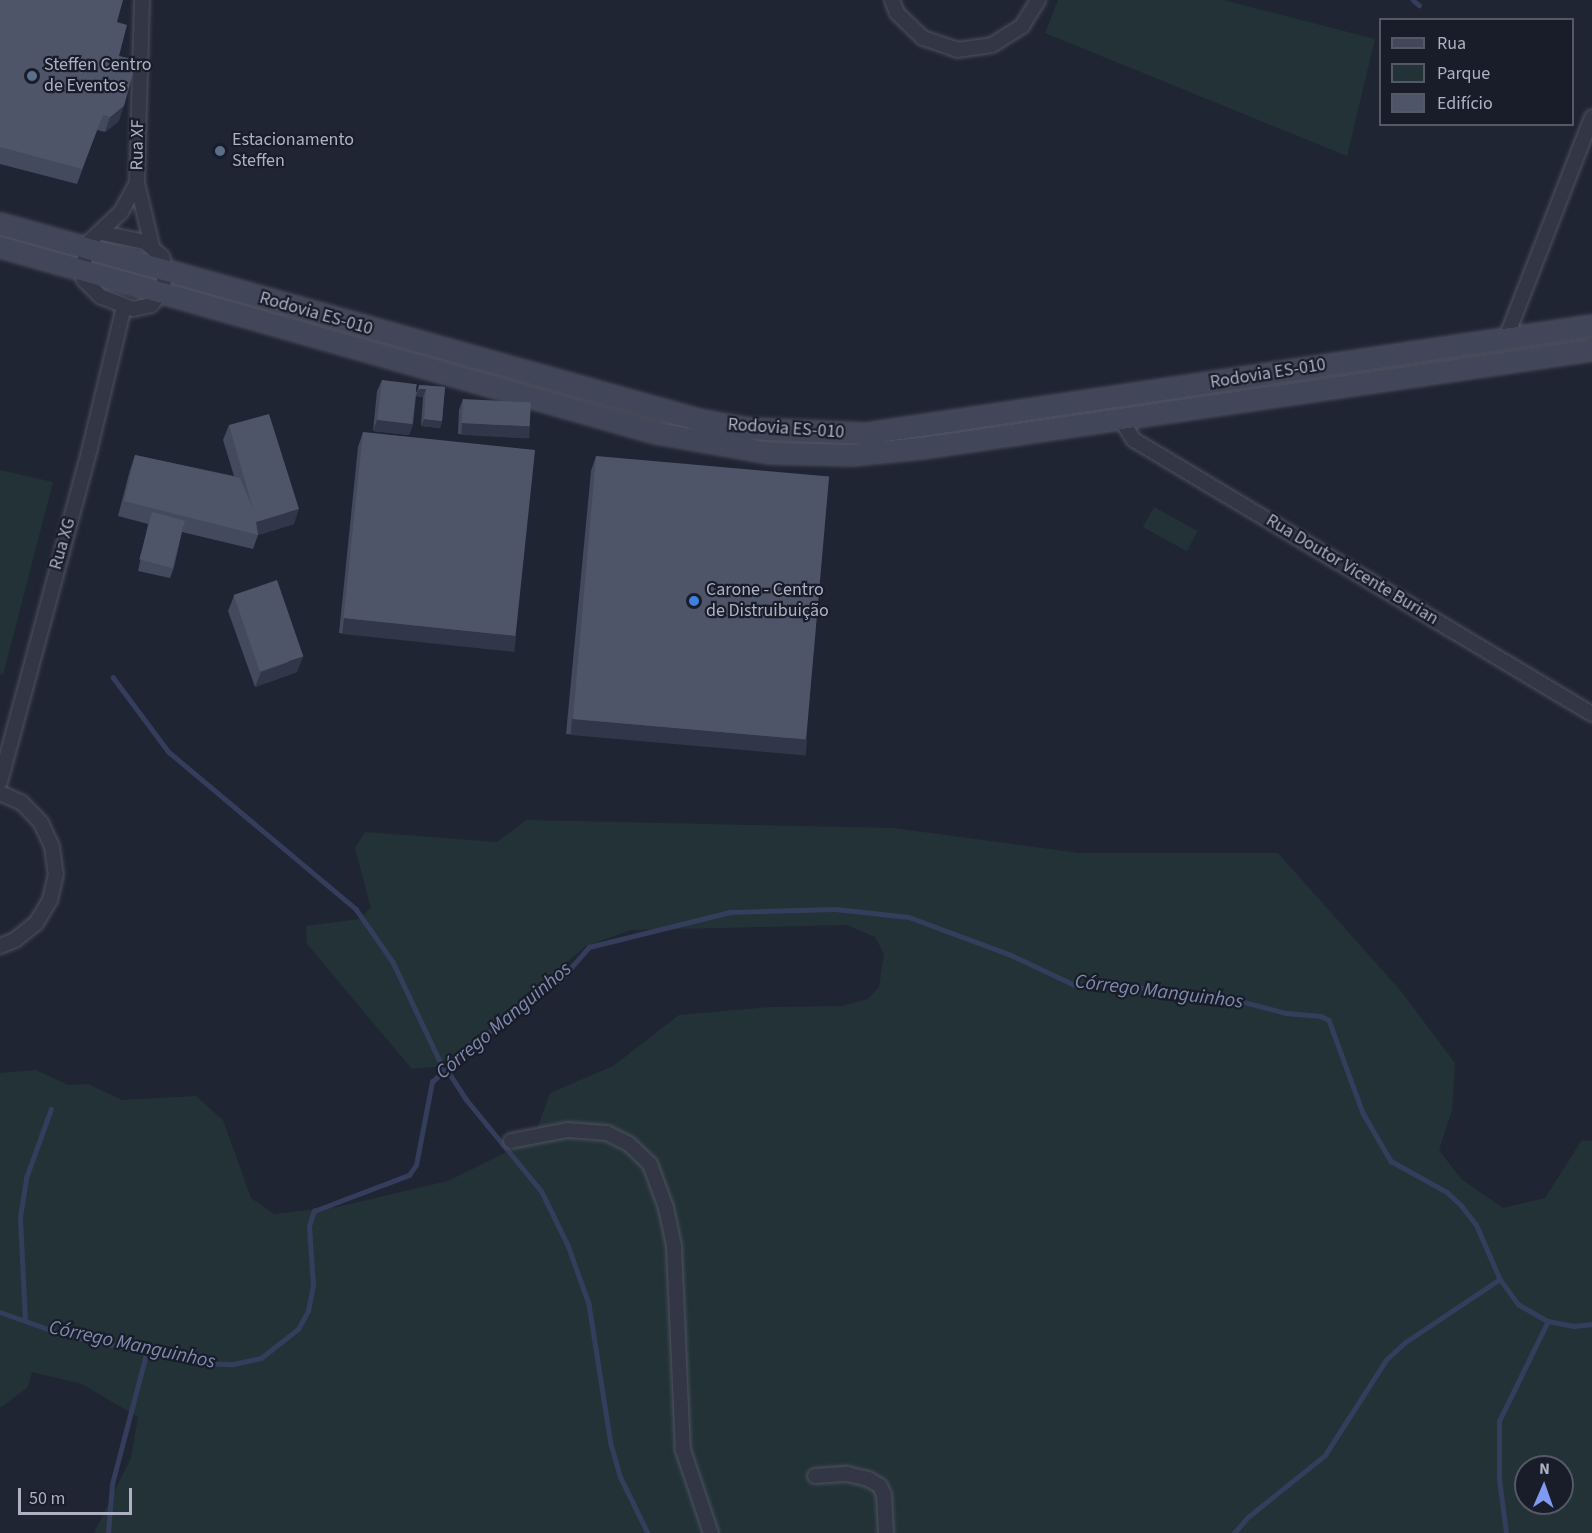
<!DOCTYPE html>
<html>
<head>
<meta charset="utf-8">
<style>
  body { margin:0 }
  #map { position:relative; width:1592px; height:1533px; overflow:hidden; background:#202534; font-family:"Source Sans 3",sans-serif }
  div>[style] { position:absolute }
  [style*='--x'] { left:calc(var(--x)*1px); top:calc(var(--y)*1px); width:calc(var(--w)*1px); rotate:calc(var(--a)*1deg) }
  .green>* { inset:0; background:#233237; transform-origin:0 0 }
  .stream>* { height:4.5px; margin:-2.25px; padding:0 2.25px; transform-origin:2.25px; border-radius:2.25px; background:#343d5b }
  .roads { filter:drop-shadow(0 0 2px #4e5260) drop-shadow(0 0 2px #4e5260) }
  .minor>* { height:14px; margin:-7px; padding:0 7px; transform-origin:7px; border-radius:7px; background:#333745 }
  .secondary>* { height:20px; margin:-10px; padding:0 10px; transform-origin:10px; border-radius:10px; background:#414658 }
  .wall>* { inset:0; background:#444a5d }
  .shaded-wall>* { inset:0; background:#313648; transform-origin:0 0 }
  .building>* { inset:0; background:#4f5568; transform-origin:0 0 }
  .dots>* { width:16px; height:16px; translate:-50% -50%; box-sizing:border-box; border:3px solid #191d2a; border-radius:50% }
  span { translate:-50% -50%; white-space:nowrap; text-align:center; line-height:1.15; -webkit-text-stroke:4.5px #191d2a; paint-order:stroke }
  .poi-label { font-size:18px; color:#adb1c2 }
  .left { translate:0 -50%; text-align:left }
  .street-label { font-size:18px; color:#adb1c2 }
  .water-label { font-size:20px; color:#7e8aae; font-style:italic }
  .legend { position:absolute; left:1379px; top:18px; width:195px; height:108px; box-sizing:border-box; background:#191d2a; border:2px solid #545867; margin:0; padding:8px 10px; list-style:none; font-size:18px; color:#adb1c2 }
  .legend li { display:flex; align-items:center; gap:12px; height:30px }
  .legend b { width:30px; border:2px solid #545867 }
  .north { position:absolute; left:1514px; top:1455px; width:60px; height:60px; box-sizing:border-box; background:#191d2a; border:2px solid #545867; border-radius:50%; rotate:2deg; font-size:16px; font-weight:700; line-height:24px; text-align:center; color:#adb1c2 }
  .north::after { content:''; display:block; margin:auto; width:21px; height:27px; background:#8299f2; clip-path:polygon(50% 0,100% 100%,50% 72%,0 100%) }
  .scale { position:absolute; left:18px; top:1488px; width:114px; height:27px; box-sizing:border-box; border:3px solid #adb1c2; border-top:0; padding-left:8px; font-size:18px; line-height:21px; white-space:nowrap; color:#adb1c2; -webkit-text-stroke:4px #191d2a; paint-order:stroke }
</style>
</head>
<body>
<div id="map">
  <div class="green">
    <i style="clip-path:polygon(1058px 0,1223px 0,1375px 39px,1347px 156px,1045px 33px)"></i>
    <i style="clip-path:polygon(0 470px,53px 482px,3px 675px,0 674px)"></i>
    <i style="left:1154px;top:507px;width:50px;height:23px;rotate:29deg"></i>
    <i style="clip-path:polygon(evenodd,526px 820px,893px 828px,1079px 853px,1278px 853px,1400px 990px,1455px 1063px,1452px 1110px,1439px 1150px,1461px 1179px,1503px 1208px,1545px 1198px,1582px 1140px,1592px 1141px,1592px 1533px,94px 1533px,131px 1458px,138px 1417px,82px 1384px,32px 1372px,28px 1387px,0 1408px,0 1073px,36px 1070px,68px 1085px,88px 1084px,122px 1100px,196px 1096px,223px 1120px,251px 1198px,274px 1214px,337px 1207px,448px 1181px,521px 1145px,536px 1132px,550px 1093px,613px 1066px,679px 1015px,771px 1007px,842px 1006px,868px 999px,879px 987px,884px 954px,875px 937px,847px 925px,631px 930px,586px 946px,444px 1066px,412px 1069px,307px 944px,306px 926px,359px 919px,371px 908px,355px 848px,365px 832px,497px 842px,526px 820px,1526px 1467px,1562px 1467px,1562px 1503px,1526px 1503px,1526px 1467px)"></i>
  </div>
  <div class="stream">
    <i style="--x:1413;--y:0;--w:8;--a:40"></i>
    <i style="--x:113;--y:677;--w:94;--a:53.3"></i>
    <i style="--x:169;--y:752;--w:244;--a:40"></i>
    <i style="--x:356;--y:909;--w:65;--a:55.1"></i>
    <i style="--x:393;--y:962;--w:119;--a:64.7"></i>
    <i style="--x:446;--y:1068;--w:37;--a:57"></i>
    <i style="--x:466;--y:1099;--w:120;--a:50.7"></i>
    <i style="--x:542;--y:1192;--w:59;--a:63.9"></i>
    <i style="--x:568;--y:1245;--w:63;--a:70.4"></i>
    <i style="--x:589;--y:1304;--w:142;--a:81.1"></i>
    <i style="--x:611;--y:1444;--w:35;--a:74"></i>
    <i style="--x:621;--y:1478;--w:61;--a:63.9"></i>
    <i style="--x:0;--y:1312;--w:72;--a:19.4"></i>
    <i style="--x:68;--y:1336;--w:135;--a:11.6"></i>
    <i style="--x:200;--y:1363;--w:33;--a:2"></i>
    <i style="--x:233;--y:1364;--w:29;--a:-12"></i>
    <i style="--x:261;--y:1358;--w:47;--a:-38.1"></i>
    <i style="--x:298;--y:1329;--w:21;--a:-61"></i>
    <i style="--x:308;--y:1311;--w:25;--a:-79"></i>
    <i style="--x:313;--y:1286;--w:60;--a:-93.8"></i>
    <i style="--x:309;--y:1226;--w:16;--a:-72"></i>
    <i style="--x:314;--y:1211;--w:102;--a:-20.8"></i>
    <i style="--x:409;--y:1175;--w:12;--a:-55"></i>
    <i style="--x:416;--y:1165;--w:85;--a:-79.1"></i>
    <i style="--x:432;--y:1082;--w:59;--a:-42.9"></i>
    <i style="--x:475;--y:1042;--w:108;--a:-36.3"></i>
    <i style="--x:562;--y:978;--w:41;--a:-48.9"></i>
    <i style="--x:589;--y:947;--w:145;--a:-13.9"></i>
    <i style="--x:730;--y:912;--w:105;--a:-1.6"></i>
    <i style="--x:835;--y:909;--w:74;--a:6.2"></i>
    <i style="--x:909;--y:917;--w:109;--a:20.4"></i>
    <i style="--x:1011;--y:955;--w:73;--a:25.2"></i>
    <i style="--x:1077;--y:986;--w:50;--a:0"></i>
    <i style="--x:1127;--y:986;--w:99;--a:6.4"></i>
    <i style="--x:1225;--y:997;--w:63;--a:14.7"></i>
    <i style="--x:1286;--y:1013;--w:35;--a:5"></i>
    <i style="--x:1321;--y:1016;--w:9;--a:27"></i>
    <i style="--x:1329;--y:1020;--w:99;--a:69.9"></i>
    <i style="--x:1363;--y:1113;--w:56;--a:59.7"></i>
    <i style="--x:1391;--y:1161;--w:64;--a:29"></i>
    <i style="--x:1447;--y:1192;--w:19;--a:43"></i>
    <i style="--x:1461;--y:1205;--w:24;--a:52"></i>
    <i style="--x:1476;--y:1224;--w:60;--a:66.4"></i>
    <i style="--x:1500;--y:1279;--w:31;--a:54"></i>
    <i style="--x:1518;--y:1304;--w:34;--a:30"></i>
    <i style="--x:1548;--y:1321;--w:26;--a:11"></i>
    <i style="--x:1574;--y:1326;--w:18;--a:-6"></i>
    <i style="--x:25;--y:1321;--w:104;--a:-92.8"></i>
    <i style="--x:20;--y:1217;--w:39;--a:-81"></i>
    <i style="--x:26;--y:1178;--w:73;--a:-70.1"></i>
    <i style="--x:108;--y:1533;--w:49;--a:-85.3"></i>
    <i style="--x:112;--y:1484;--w:138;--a:-75.3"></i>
    <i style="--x:1234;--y:1533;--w:21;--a:-49"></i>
    <i style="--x:1248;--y:1517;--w:99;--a:-38.8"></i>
    <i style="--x:1325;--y:1455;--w:113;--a:-57.3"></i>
    <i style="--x:1386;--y:1360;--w:25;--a:-43"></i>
    <i style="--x:1404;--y:1343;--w:115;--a:-33.7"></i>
    <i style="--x:1506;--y:1533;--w:54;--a:-97.4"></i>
    <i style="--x:1499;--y:1479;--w:58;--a:-90"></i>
    <i style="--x:1499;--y:1421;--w:111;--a:-63.9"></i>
  </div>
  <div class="roads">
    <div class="minor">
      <i style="--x:142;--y:0;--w:183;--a:91.6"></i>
      <i style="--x:137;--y:183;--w:65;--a:76.6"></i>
      <i style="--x:892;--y:0;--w:14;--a:69"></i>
      <i style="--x:897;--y:13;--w:36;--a:44"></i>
      <i style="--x:923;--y:38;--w:36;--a:19"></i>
      <i style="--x:957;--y:50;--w:35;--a:-8"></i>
      <i style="--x:992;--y:45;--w:36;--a:-32"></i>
      <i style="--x:1022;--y:26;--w:31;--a:-58"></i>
      <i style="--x:102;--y:233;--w:44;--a:11.8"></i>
      <i style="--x:145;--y:242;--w:23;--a:41"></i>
      <i style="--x:162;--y:257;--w:16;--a:75"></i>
      <i style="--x:166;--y:272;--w:22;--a:103"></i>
      <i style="--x:161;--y:293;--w:16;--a:130"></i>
      <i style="--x:151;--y:305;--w:18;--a:167"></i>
      <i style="--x:133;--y:309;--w:34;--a:-159"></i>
      <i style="--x:101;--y:297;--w:24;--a:-135"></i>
      <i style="--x:84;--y:280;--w:10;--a:-101"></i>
      <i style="--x:82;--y:270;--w:29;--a:-76"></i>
      <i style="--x:89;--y:242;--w:44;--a:-43.2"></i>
      <i style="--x:121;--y:212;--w:33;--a:-61"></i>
      <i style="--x:1506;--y:338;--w:237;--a:-68.7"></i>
      <i style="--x:1120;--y:418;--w:26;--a:58"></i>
      <i style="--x:1134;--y:440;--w:534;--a:30.89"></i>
      <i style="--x:0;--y:782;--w:346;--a:-74.9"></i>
      <i style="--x:90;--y:448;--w:146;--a:-76.5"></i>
      <i style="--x:0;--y:793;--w:24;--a:24"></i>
      <i style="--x:22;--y:803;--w:28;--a:46"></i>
      <i style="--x:41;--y:823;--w:26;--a:65"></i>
      <i style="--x:52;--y:847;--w:27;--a:82"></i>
      <i style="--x:56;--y:874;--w:27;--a:103"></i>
      <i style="--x:50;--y:900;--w:27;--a:121"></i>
      <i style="--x:36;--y:923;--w:27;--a:141"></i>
      <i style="--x:15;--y:940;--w:16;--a:158"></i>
      <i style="--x:511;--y:1141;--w:57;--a:-11.1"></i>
      <i style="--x:567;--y:1130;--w:40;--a:4.3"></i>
      <i style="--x:607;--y:1133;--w:25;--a:27"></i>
      <i style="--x:629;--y:1144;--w:29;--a:44"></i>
      <i style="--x:650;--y:1164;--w:47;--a:70"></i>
      <i style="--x:666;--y:1208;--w:40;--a:78"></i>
      <i style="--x:674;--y:1247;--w:203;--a:87.5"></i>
      <i style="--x:683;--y:1450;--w:88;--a:71.4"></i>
      <i style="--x:815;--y:1476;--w:32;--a:-4"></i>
      <i style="--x:847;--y:1474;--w:22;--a:13"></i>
      <i style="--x:868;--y:1479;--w:14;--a:30"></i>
      <i style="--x:880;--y:1486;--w:10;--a:66"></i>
      <i style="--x:884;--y:1495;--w:38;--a:87"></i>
    </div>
    <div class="secondary">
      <i style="--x:0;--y:224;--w:725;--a:15.68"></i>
      <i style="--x:698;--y:420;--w:51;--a:10.2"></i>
      <i style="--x:748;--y:429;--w:118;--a:2.4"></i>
      <i style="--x:866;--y:434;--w:734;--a:-8.46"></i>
      <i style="--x:0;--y:247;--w:682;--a:15.83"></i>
      <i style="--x:656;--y:433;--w:115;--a:10"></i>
      <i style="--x:769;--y:453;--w:83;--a:1.4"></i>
      <i style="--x:852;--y:455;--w:71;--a:-5.6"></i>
      <i style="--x:923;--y:448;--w:676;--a:-8.33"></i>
    </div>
  </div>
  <div class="wall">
    <i style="clip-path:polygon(0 0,119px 56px,119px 121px,105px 132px,97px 130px,77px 184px,0 164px)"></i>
    <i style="clip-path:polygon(382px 380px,417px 392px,419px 385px,445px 387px,442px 421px,440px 428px,421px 426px,423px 397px,416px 396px,413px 424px,409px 435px,373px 431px,377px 391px)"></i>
    <i style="clip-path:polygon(463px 399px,525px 438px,458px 434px,459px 410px)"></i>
    <i style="clip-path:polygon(229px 425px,294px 524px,258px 535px,253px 549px,182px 532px,174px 567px,170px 578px,138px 571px,148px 524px,118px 516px,130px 470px,135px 455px,234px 476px,223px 440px)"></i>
    <i style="clip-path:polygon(363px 432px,511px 651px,339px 633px,358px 447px)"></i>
    <i style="clip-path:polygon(596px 456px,801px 754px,566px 734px,591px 471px)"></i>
    <i style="clip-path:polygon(234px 596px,297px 672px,255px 687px,228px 611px)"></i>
  </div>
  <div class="shaded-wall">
    <i style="clip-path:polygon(124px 106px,119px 121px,105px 132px,110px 117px)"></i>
    <i style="clip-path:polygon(419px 389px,426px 389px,423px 397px,416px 396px)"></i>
    <i style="clip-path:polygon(424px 419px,442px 421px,440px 428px,421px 426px)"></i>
    <i style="clip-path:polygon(377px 420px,413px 424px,409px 435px,373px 431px)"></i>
    <i style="left:462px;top:423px;width:68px;height:12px;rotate:3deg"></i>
    <i style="clip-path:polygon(299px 509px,294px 524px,258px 535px,256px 522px)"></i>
    <i style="left:344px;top:618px;width:173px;height:16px;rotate:6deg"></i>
    <i style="clip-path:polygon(303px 657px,297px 672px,255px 687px,261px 672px)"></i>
    <i style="left:572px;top:719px;width:236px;height:16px;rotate:5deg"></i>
  </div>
  <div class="building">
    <i style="clip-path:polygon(0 0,123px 0,117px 22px,127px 25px,119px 56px,128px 58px,133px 73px,124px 106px,110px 117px,103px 115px,82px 169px,0 147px)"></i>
    <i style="left:382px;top:380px;width:35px;height:40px;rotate:7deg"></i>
    <i style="clip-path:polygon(419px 385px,445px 387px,442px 421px,424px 419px,426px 389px,419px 389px)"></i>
    <i style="left:463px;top:399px;width:68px;height:24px;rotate:3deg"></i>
    <i style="clip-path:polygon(269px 414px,299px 509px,256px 522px,258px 535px,124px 501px,135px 455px,240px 478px,253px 509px,229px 425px)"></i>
    <i style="left:363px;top:432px;width:173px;height:187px;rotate:6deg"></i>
    <i style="left:596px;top:456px;width:234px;height:264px;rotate:5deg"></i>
    <i style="left:152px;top:512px;width:34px;height:49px;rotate:15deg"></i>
    <i style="left:277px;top:580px;width:81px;height:46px;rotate:71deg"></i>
  </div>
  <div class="dots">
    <i style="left:32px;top:76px;background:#5c6f8a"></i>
    <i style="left:220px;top:151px;background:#5c6f8a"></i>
    <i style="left:694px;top:601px;background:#3f7fe0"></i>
  </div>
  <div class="poi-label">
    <span class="left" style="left:44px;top:76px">Steffen Centro<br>de Eventos</span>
    <span class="left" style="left:232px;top:151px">Estacionamento<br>Steffen</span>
    <span class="left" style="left:706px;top:601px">Carone - Centro<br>de Distruibuição</span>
  </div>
  <div class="street-label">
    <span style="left:138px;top:145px;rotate:-89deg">Rua XF</span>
    <span style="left:316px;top:314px;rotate:16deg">Rodovia ES-010</span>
    <span style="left:1268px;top:374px;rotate:-9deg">Rodovia ES-010</span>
    <span style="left:786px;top:429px;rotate:4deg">Rodovia ES-010</span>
    <span style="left:63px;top:544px;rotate:-74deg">Rua XG</span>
    <span style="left:1352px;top:570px;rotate:31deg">Rua Doutor Vicente Burian</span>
  </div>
  <div class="water-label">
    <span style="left:1159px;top:992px;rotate:7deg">Córrego Manguinhos</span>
    <span style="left:504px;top:1021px;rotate:-40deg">Córrego Manguinhos</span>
    <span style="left:132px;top:1345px;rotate:12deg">Córrego Manguinhos</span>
  </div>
  <ul class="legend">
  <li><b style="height:8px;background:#414658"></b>Rua</li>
  <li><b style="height:16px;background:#233237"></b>Parque</li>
  <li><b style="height:16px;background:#4f5568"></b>Edifício</li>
  </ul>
  <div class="north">N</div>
  <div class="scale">50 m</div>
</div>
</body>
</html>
